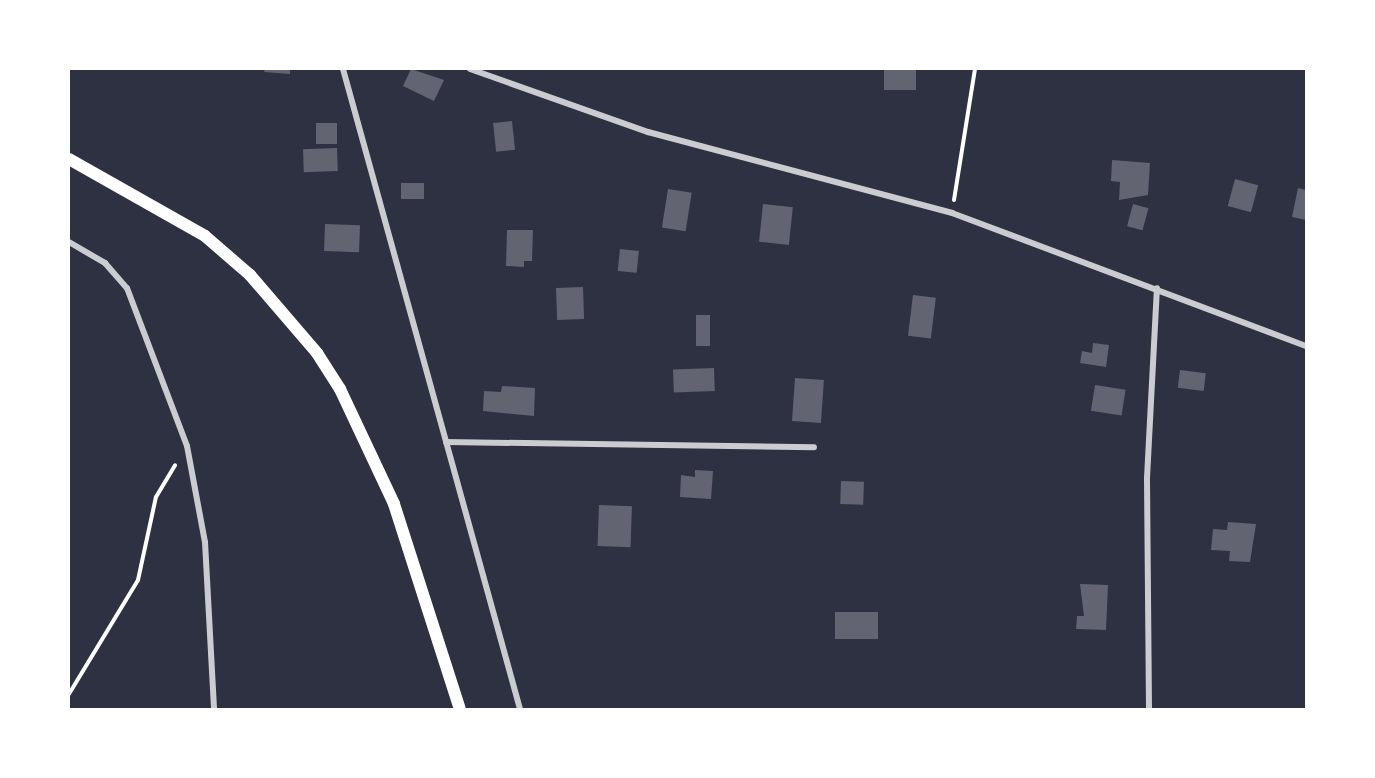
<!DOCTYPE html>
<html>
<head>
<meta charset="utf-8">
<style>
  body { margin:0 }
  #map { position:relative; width:1375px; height:778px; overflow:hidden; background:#2d3142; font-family:Lato,sans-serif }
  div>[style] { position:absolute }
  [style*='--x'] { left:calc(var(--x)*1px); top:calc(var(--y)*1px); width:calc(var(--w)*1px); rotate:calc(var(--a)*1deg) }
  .building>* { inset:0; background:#626471; transform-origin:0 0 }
  .path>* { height:4px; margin:-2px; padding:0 2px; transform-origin:2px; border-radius:2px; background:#fff }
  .minor>* { height:6px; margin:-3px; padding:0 3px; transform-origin:3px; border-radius:3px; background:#caccd0 }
  .secondary>* { height:12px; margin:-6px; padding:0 6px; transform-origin:6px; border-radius:6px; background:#fff }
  span { translate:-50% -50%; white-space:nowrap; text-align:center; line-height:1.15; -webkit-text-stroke:6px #fff; paint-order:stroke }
  .frame { position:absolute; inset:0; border:70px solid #fff; pointer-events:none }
</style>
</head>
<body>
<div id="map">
  <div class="building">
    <i style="clip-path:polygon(265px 69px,290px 69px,290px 74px,264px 72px)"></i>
    <i style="clip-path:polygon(411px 69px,444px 80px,434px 101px,403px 86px)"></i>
    <i style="left:884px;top:69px;width:32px;height:21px"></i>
    <i style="left:512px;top:121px;width:29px;height:19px;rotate:84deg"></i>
    <i style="left:316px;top:123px;width:21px;height:21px"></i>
    <i style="left:337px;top:148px;width:23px;height:34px;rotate:88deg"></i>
    <i style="clip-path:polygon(1112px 160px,1150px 163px,1148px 195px,1119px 200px,1120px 182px,1111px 181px)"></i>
    <i style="left:1235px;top:179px;width:24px;height:28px;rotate:15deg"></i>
    <i style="left:401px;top:183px;width:23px;height:16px"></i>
    <i style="clip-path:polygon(1298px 188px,1306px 190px,1306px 220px,1292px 217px)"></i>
    <i style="left:668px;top:189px;width:24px;height:39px;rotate:9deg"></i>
    <i style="left:763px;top:204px;width:30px;height:38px;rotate:6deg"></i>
    <i style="left:1133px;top:204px;width:16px;height:23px;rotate:15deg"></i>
    <i style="left:325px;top:224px;width:35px;height:27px;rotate:2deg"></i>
    <i style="clip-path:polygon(507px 230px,533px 230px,532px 261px,524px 261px,524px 267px,506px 266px)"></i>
    <i style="left:620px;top:249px;width:19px;height:22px;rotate:6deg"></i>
    <i style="left:583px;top:287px;width:32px;height:27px;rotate:88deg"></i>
    <i style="left:913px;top:295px;width:23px;height:41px;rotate:7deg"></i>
    <i style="left:696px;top:315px;width:14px;height:31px"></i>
    <i style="clip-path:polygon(1093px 343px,1109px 345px,1106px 367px,1080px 363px,1082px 351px,1092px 353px)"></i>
    <i style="left:714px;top:368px;width:23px;height:41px;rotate:88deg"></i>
    <i style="left:1180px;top:370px;width:26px;height:18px;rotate:7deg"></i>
    <i style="left:795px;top:378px;width:29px;height:43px;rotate:4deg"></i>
    <i style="left:1095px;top:385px;width:31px;height:26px;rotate:9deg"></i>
    <i style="clip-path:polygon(502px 386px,535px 388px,534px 416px,483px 411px,484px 391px,501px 392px)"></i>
    <i style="clip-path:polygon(695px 470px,713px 471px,711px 499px,680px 497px,681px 475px,695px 477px)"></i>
    <i style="left:841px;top:481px;width:23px;height:23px;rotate:2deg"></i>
    <i style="left:599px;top:505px;width:33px;height:41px;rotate:2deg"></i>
    <i style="clip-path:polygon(1228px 522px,1256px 524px,1250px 562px,1229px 561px,1230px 551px,1211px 550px,1213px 529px,1227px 530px)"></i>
    <i style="clip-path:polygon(1080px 584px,1108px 585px,1106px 630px,1076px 629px,1077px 616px,1084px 616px)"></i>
    <i style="left:835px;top:612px;width:43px;height:27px"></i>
  </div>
  <div class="path">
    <i style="--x:954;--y:200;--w:133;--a:-80.9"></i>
    <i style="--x:69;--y:694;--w:133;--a:-58.8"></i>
    <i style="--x:138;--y:580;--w:85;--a:-77.8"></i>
    <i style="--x:156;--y:497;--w:37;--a:-59"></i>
  </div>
  <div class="minor">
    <i style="--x:343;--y:69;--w:664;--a:74.54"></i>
    <i style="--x:470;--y:69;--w:189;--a:19.5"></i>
    <i style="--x:648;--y:132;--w:315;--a:14.9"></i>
    <i style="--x:952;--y:213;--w:378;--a:20.6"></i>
    <i style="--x:69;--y:242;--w:42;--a:30.3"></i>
    <i style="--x:105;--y:263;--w:33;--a:49"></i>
    <i style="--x:127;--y:288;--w:169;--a:69.2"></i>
    <i style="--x:187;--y:446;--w:98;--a:79.4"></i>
    <i style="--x:205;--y:542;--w:167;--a:86.9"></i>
    <i style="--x:446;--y:442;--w:368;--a:0.8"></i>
    <i style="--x:1149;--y:709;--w:231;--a:-90.5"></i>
    <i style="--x:1147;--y:478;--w:190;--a:-87"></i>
  </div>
  <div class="secondary">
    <i style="--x:69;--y:159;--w:156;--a:29.5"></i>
    <i style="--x:205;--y:236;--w:60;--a:40.9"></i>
    <i style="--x:250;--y:275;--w:103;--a:49.3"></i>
    <i style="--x:317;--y:353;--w:43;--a:57.4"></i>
    <i style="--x:340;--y:389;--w:127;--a:64.8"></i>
    <i style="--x:394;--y:504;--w:215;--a:72.2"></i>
  </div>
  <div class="frame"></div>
</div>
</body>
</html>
